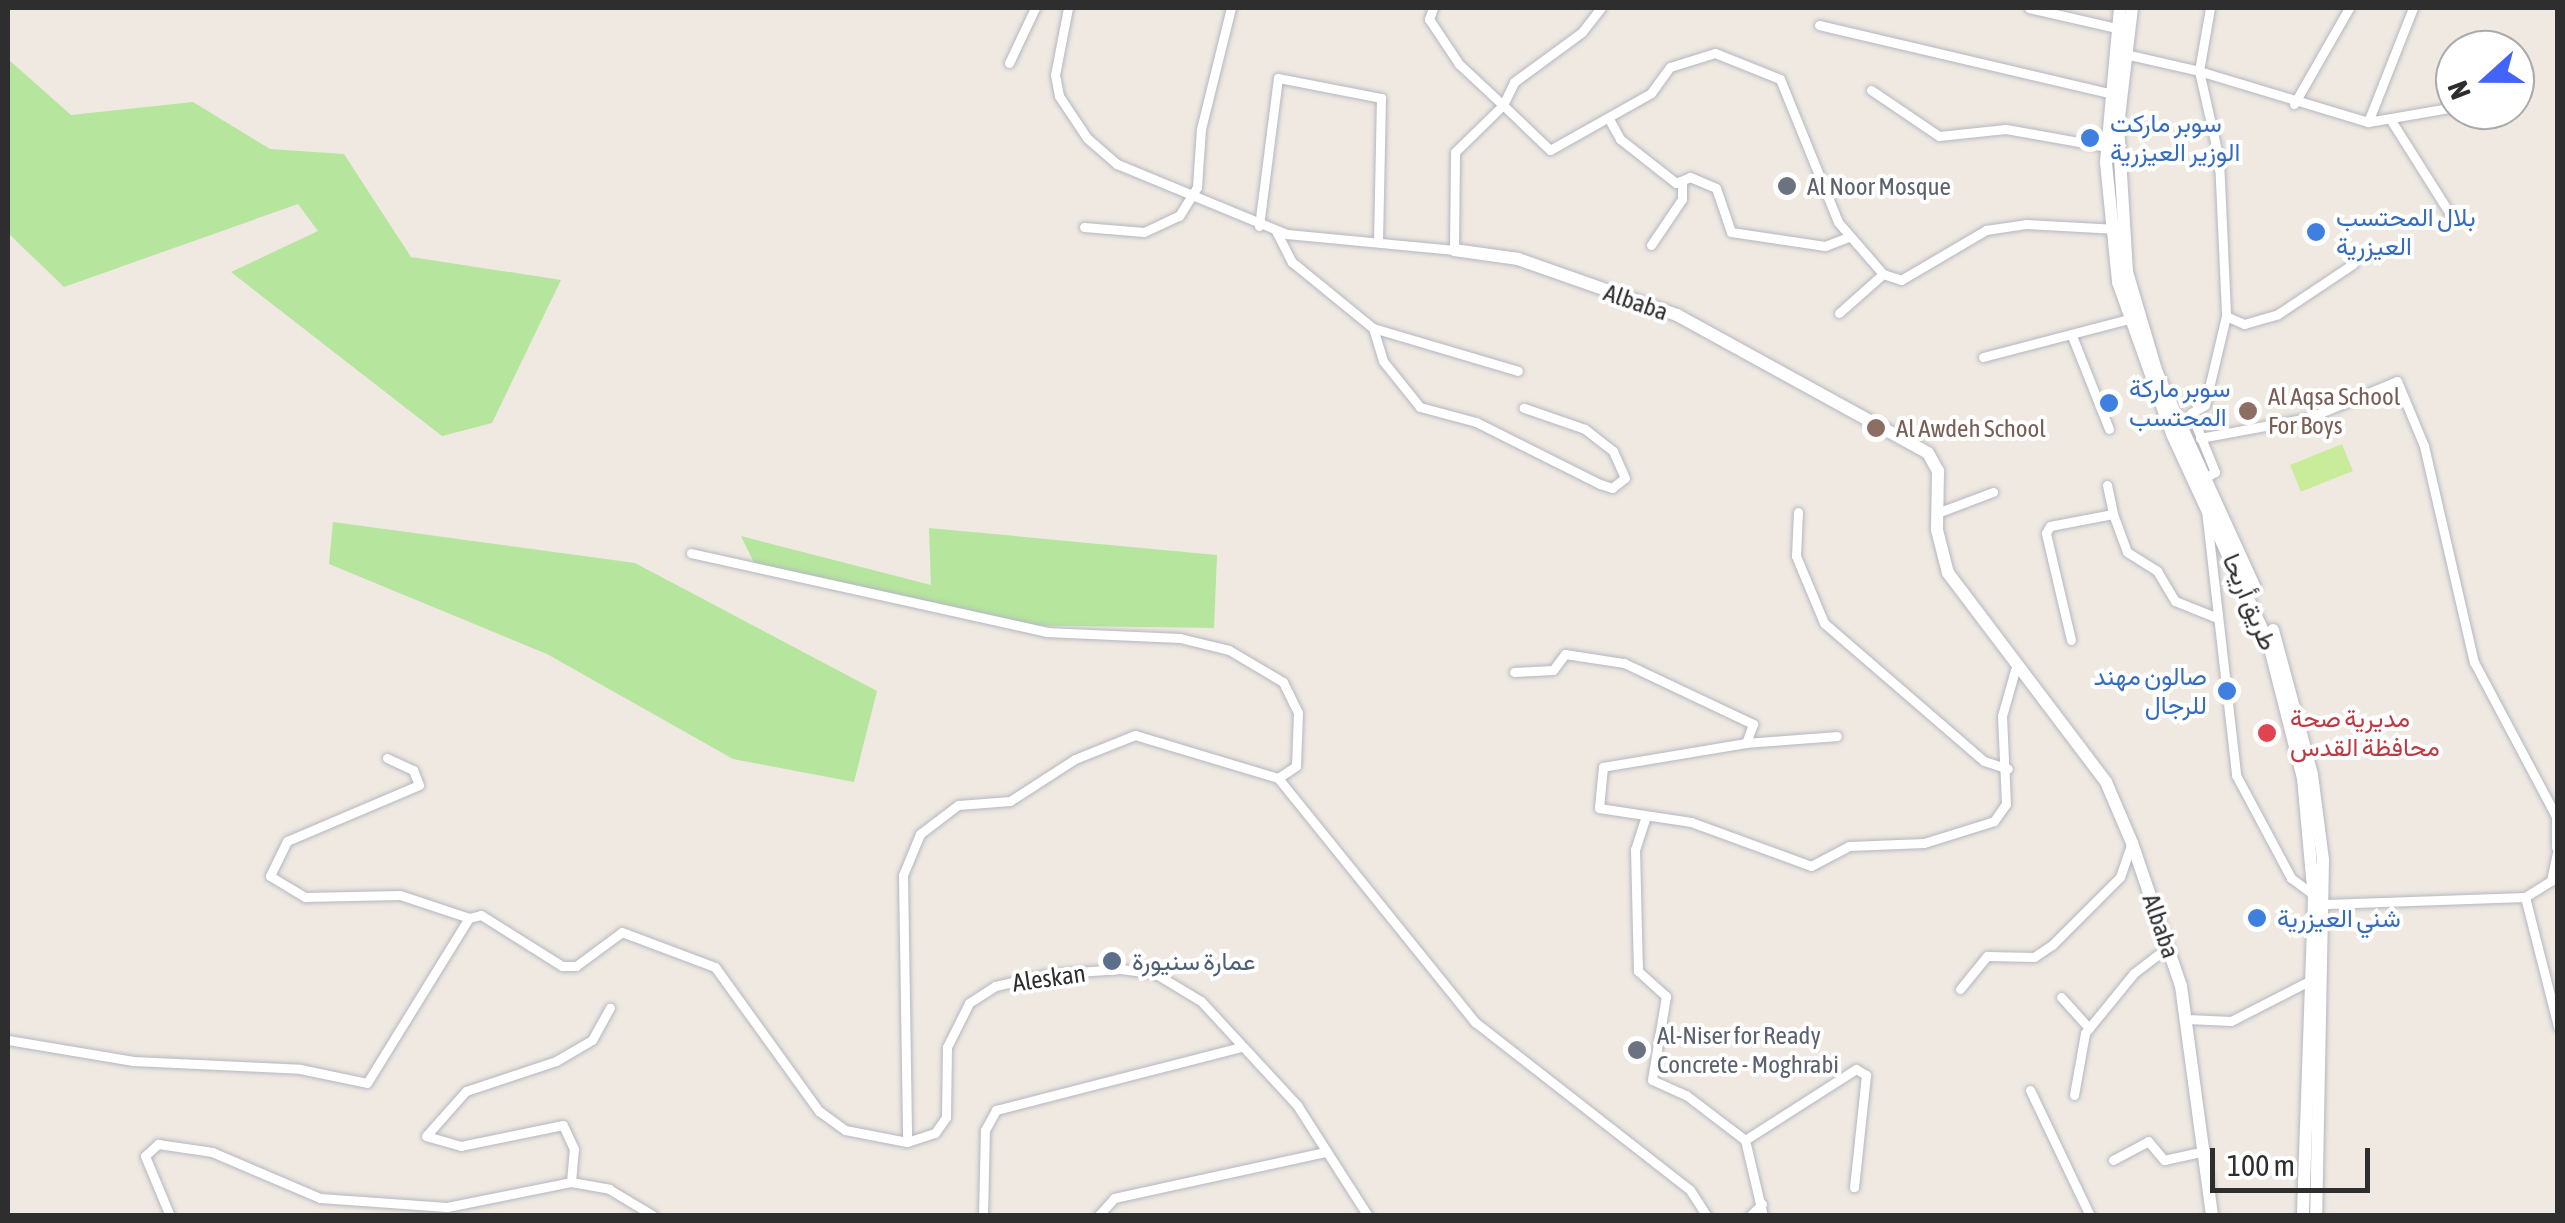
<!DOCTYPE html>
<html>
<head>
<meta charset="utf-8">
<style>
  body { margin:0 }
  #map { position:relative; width:2565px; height:1223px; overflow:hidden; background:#efe9e1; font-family:"Asap Condensed",Vazirmatn,sans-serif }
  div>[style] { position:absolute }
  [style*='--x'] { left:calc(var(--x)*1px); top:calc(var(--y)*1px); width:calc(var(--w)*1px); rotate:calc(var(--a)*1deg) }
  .green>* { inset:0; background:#b6e59e }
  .pitch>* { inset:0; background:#c9ec9a; transform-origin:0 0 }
  .roads { filter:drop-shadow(0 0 2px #b4b7c1) drop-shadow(0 0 2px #b4b7c1) }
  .street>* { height:9px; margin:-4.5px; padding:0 4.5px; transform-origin:4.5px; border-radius:4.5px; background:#fff }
  .secondary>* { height:12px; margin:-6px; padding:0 6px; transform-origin:6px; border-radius:6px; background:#fff }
  .dots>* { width:28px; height:28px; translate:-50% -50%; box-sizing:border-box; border:5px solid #fff; border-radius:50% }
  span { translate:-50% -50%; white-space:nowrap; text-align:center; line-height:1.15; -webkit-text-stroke:8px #fff; paint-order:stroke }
  .shop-label { font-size:25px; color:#366cbe }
  .left { translate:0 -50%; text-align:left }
  .right { translate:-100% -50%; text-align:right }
  .worship-label { font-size:25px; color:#5b616d }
  .street-label { font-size:25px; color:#2e2e2e }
  .education-label { font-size:25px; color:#785e54 }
  .health-label { font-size:25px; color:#be3a42 }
  .service-label { font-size:25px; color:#4e5e75 }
  .frame { position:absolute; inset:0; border:10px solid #2e2e2e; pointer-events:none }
  .north { position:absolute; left:2435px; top:30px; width:100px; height:100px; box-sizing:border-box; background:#fff; border:2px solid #ababab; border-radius:50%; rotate:249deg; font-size:28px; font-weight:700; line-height:40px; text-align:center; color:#2e2e2e }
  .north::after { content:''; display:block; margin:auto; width:35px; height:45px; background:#4264fb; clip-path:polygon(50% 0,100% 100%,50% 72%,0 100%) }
  .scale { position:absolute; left:2210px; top:1148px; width:160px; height:45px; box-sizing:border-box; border:5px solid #2e2e2e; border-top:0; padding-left:12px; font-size:30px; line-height:35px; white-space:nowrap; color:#2e2e2e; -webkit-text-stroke:8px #fff; paint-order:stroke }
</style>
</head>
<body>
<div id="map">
  <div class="green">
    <i style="clip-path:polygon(8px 59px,71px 115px,193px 102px,270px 149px,344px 154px,411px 257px,561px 280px,492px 423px,442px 436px,231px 272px,318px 231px,298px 204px,64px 287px,8px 233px)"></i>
    <i style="clip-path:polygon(333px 522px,635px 563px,877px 691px,854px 782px,733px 759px,547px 654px,329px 564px)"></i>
    <i style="clip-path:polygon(929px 528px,1217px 555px,1214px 628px,993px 625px,758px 571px,741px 536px,931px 585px)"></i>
  </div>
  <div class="pitch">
    <i style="left:2342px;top:444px;width:29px;height:56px;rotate:68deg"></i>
  </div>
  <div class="roads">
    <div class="street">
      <i style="--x:1068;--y:8;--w:68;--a:101"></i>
      <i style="--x:1055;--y:75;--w:21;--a:79"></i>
      <i style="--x:1059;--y:96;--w:50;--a:56.3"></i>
      <i style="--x:1087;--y:138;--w:40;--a:41"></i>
      <i style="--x:1117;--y:164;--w:184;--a:22.4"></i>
      <i style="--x:1287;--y:234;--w:168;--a:5.5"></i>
      <i style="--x:1454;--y:250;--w:98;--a:-89.4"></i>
      <i style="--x:1455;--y:152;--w:67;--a:-44.4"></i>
      <i style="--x:1503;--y:105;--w:65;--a:43.8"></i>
      <i style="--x:1550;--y:150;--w:116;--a:-29.4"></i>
      <i style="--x:1651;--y:93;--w:32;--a:-54"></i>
      <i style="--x:1670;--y:67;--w:47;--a:-17.3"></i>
      <i style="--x:1715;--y:53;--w:70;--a:21.8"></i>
      <i style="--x:1780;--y:79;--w:154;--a:67.9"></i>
      <i style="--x:1838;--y:222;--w:69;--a:49.1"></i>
      <i style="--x:1883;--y:274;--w:19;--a:18"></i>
      <i style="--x:1901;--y:280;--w:99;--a:-30.5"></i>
      <i style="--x:1986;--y:230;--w:40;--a:-8.5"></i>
      <i style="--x:2026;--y:224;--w:91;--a:3.1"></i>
      <i style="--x:1433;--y:8;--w:12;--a:110"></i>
      <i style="--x:1429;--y:19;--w:54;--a:56.3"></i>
      <i style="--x:1459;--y:64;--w:60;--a:43"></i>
      <i style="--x:1503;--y:105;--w:25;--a:-64"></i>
      <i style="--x:1514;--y:82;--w:84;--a:-36.3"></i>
      <i style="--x:1582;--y:32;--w:31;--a:-52"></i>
      <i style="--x:2029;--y:8;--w:89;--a:12.9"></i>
      <i style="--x:2210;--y:8;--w:64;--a:99.9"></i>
      <i style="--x:2199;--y:71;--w:177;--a:16.8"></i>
      <i style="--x:2368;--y:122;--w:88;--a:-9.8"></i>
      <i style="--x:1819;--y:25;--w:297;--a:13.2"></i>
      <i style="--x:2125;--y:54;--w:76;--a:12.9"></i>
      <i style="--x:2199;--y:71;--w:90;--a:77.2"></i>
      <i style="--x:2219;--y:159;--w:157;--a:87.4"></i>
      <i style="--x:2226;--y:316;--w:91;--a:103.3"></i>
      <i style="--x:2205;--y:405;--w:16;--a:150"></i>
      <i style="--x:2191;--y:413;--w:64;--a:67.9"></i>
      <i style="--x:2215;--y:472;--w:12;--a:149"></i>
      <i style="--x:1009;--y:63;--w:61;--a:-64.7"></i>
      <i style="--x:1871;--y:90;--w:82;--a:34.1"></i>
      <i style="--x:1939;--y:136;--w:67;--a:-6"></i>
      <i style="--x:2006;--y:129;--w:103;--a:10.1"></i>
      <i style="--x:2294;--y:104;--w:111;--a:-60.2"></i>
      <i style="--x:1609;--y:119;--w:23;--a:61"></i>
      <i style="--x:1620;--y:139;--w:71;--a:38.2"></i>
      <i style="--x:1676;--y:183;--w:15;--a:-23"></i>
      <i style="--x:1690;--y:177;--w:28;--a:23"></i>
      <i style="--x:1716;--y:188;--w:46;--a:71.2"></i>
      <i style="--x:1731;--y:232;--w:95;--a:8.5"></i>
      <i style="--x:1825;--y:246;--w:25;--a:-21"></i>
      <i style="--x:2368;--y:122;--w:123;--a:-68.5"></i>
      <i style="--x:2392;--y:122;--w:112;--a:57.7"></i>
      <i style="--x:1259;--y:226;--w:149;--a:-82.7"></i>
      <i style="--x:1278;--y:78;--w:105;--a:11"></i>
      <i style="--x:1381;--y:98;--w:143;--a:91.2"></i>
      <i style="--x:1084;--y:227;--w:60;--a:4.8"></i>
      <i style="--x:1144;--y:232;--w:38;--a:-25"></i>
      <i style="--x:1179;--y:216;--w:34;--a:-58"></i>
      <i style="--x:1197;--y:187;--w:58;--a:-86.1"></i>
      <i style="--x:1201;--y:129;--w:125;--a:-76.1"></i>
      <i style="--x:1276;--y:231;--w:35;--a:63"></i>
      <i style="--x:1292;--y:262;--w:104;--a:39.2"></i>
      <i style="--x:1373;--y:328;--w:34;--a:73"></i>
      <i style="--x:1383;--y:361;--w:59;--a:51.2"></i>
      <i style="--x:1420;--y:407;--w:58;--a:15"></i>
      <i style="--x:1476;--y:422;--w:139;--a:26.6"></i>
      <i style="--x:1600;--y:484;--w:13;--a:18"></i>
      <i style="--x:1612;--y:488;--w:16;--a:-38"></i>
      <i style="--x:1625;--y:478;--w:30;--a:-114"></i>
      <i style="--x:1613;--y:451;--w:36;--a:-142"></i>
      <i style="--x:1585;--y:429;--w:65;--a:-161"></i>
      <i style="--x:1651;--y:245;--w:55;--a:-56"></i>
      <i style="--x:1682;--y:199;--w:18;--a:-90"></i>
      <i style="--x:1839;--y:313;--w:59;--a:-41.6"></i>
      <i style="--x:2226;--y:316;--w:20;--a:24"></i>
      <i style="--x:2244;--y:324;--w:35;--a:-16"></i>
      <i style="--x:2278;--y:314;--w:90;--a:-33.7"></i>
      <i style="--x:1373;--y:328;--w:151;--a:16.5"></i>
      <i style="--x:2072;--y:336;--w:100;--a:68.3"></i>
      <i style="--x:1983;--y:357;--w:151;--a:-14.6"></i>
      <i style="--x:2200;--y:438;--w:110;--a:-10.5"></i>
      <i style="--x:2308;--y:418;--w:96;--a:-22.6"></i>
      <i style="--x:2397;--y:381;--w:70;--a:67.4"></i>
      <i style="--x:2424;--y:446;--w:222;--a:77"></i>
      <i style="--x:2474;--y:662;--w:174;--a:62"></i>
      <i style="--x:2556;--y:816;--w:31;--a:90"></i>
      <i style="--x:2107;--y:485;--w:30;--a:78"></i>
      <i style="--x:2206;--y:510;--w:267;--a:83.5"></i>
      <i style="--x:2236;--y:775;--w:117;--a:61.9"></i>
      <i style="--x:2291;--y:878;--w:44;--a:36.6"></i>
      <i style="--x:2326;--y:904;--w:199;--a:-2"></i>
      <i style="--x:2525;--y:897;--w:31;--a:-32"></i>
      <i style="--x:2551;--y:881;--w:34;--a:-78"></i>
      <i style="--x:1798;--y:512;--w:44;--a:92.6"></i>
      <i style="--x:1796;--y:556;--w:73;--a:67.3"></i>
      <i style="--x:1824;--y:623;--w:211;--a:40.8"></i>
      <i style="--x:1984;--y:761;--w:25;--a:18"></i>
      <i style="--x:1937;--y:513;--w:60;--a:-20.6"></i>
      <i style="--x:691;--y:553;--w:364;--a:12.5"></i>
      <i style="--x:1046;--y:632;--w:134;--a:2.6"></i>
      <i style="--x:1180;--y:638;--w:50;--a:13.8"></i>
      <i style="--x:1229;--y:650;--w:63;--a:30.7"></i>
      <i style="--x:1283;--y:682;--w:34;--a:64"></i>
      <i style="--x:1298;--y:713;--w:53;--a:92.2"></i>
      <i style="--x:1296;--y:766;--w:22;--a:146"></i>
      <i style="--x:1278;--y:778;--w:149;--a:-163.3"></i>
      <i style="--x:1135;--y:735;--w:65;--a:158.2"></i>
      <i style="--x:1075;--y:759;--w:77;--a:147.1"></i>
      <i style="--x:1010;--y:801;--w:52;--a:175.6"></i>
      <i style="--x:958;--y:805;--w:48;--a:142.7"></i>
      <i style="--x:920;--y:834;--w:44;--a:112.5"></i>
      <i style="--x:903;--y:875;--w:267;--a:89.1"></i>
      <i style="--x:2071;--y:640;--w:110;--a:-103.2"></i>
      <i style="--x:2046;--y:533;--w:8;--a:-60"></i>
      <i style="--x:2050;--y:526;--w:64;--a:-10.8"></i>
      <i style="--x:2113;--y:514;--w:40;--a:69.8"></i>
      <i style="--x:2127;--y:552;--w:36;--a:32"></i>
      <i style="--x:2157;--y:571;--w:35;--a:59"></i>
      <i style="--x:2175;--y:601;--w:43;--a:21.8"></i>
      <i style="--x:1514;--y:672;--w:39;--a:-3"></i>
      <i style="--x:1553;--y:670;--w:20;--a:-53"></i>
      <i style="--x:1565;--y:654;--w:60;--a:8.7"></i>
      <i style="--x:1624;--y:663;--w:143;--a:25.3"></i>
      <i style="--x:1753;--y:724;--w:20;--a:110"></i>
      <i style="--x:1746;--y:743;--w:145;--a:170.5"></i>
      <i style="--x:1603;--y:767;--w:41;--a:95.6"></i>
      <i style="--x:1599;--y:808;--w:93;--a:8.7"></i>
      <i style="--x:1691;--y:822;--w:128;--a:20.1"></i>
      <i style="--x:1811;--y:866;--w:43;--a:-27.8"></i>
      <i style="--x:1849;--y:846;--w:75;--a:-2.3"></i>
      <i style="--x:1924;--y:843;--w:73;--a:-17.4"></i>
      <i style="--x:1994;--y:821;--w:21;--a:-55"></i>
      <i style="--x:2006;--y:804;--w:88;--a:-92.6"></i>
      <i style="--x:2002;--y:716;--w:48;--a:-74.2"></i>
      <i style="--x:1746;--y:743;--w:91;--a:-4.4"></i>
      <i style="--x:387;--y:758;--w:29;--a:25"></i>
      <i style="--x:413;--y:770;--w:16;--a:68"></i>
      <i style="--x:419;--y:785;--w:143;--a:157"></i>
      <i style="--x:287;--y:841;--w:39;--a:116"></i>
      <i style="--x:270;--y:876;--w:41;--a:31"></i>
      <i style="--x:305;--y:897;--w:95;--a:-1.2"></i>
      <i style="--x:400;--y:895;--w:73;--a:18.4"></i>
      <i style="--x:1278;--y:778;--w:314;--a:51.1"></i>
      <i style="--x:1475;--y:1022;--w:273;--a:38"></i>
      <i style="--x:1690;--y:1190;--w:31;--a:57"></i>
      <i style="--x:1645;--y:819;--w:32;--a:108"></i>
      <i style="--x:1635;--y:849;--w:122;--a:88.6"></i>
      <i style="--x:1638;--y:971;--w:38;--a:42"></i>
      <i style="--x:1666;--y:996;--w:85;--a:99.5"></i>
      <i style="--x:1652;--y:1080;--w:37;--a:24"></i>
      <i style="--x:1686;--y:1095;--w:74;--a:37.3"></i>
      <i style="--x:1745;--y:1140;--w:78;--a:76.7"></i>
      <i style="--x:2525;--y:897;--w:133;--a:75.7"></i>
      <i style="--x:1960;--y:989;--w:43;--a:-50.7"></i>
      <i style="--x:1987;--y:956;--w:47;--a:1.2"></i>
      <i style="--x:2034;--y:957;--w:22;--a:-34"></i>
      <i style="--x:2052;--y:945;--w:96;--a:-45"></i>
      <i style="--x:2120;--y:877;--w:36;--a:-71"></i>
      <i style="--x:2061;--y:997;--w:42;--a:47.9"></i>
      <i style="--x:2187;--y:1019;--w:44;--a:2.6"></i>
      <i style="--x:2231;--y:1021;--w:90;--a:-27.1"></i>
      <i style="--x:8;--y:1040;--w:127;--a:9.5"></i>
      <i style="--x:133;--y:1061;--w:167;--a:2.7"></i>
      <i style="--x:300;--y:1069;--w:68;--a:11.8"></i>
      <i style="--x:367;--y:1083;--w:194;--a:-58.3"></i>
      <i style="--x:469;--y:918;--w:12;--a:-14"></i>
      <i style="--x:481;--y:915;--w:96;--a:32.2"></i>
      <i style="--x:562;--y:966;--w:14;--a:0"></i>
      <i style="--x:576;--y:966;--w:57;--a:-36.5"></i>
      <i style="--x:622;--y:932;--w:99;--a:20.6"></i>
      <i style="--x:715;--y:967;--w:178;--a:54.2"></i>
      <i style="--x:819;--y:1111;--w:32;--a:36"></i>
      <i style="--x:845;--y:1130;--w:63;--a:11"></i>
      <i style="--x:907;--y:1142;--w:29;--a:-18"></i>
      <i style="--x:935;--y:1133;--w:19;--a:-55"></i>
      <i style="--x:946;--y:1117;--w:70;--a:-89.2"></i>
      <i style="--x:947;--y:1047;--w:49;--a:-63.4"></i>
      <i style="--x:969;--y:1003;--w:31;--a:-33"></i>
      <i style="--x:995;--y:986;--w:54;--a:-12.8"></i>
      <i style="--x:1048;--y:974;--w:73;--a:-3.9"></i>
      <i style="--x:1121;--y:969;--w:35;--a:8"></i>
      <i style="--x:1156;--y:974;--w:52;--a:31"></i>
      <i style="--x:1201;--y:1001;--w:142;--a:47.3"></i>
      <i style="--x:1297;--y:1105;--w:132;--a:57.4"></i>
      <i style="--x:2030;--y:1090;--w:140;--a:64.5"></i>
      <i style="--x:2074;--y:1095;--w:63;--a:-79.9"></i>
      <i style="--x:2085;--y:1033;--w:77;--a:-50.8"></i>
      <i style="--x:2134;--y:973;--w:43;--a:-37.4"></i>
      <i style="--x:1745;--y:1140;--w:132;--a:-32.6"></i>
      <i style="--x:1856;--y:1069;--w:12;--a:31"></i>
      <i style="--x:1866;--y:1075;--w:113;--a:96.1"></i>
      <i style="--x:2113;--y:1160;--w:40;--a:-28"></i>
      <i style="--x:2148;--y:1141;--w:25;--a:50"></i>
      <i style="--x:2164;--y:1160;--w:42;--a:-12.4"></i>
      <i style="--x:571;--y:1182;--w:33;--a:-85"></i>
      <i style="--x:574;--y:1149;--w:26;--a:-115"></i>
      <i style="--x:563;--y:1125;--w:104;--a:168.4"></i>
      <i style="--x:461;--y:1146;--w:36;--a:-164"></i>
      <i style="--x:426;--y:1136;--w:60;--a:-48.4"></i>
      <i style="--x:466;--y:1091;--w:95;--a:-18.4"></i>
      <i style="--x:556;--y:1061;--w:42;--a:-30.3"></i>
      <i style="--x:592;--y:1040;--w:37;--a:-61"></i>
      <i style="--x:170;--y:1216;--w:65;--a:-112.6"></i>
      <i style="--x:145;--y:1156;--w:18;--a:-43"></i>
      <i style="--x:158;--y:1144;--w:55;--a:8.4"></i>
      <i style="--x:212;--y:1152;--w:117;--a:23.1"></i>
      <i style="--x:320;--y:1198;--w:127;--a:4.1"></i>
      <i style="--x:447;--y:1207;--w:126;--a:-11.4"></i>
      <i style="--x:571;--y:1182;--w:39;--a:10"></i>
      <i style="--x:609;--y:1189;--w:52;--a:31"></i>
      <i style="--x:983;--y:1216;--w:86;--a:-88.7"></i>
      <i style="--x:985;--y:1130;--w:23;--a:-61"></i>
      <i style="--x:996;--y:1110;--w:250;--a:-14.4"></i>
      <i style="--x:1098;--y:1216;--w:24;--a:-48"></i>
      <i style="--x:1114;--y:1198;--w:216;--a:-12.3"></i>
      <i style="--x:1750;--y:1216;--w:17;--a:-45"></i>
    </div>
    <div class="secondary">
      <i style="--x:2120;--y:8;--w:156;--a:95.2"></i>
      <i style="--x:2106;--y:163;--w:120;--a:84.2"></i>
      <i style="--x:2118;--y:282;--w:161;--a:70.4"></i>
      <i style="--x:2172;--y:434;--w:231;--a:65.2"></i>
      <i style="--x:2269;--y:644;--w:138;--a:75.8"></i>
      <i style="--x:2303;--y:778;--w:121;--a:84.8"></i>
      <i style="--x:2314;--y:898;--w:318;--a:92"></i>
      <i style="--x:2132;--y:8;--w:118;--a:96.8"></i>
      <i style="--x:2118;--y:125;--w:147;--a:86.5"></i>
      <i style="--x:2127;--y:272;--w:105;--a:73.5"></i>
      <i style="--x:2157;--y:373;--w:236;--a:65.5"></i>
      <i style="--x:1454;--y:250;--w:65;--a:8"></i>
      <i style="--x:1518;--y:259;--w:169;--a:19.4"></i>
      <i style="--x:1677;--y:315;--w:286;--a:28.8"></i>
      <i style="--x:1928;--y:453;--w:21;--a:61"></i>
      <i style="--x:1938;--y:471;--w:59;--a:91"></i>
      <i style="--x:1937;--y:530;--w:44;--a:75.7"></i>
      <i style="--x:1948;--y:573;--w:262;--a:52.9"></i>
      <i style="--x:2106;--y:782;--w:66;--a:66.9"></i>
      <i style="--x:2132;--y:843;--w:151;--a:71.1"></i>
      <i style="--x:2181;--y:986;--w:232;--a:82.3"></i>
      <i style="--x:2273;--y:630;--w:150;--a:74.9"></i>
      <i style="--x:2312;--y:775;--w:86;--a:82.6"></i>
      <i style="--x:2323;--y:860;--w:356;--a:91.1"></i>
    </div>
  </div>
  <div class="dots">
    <i style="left:2090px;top:138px;background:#3f7fe0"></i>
    <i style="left:1787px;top:186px;background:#6b7280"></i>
    <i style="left:2316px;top:232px;background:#3f7fe0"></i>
    <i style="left:2109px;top:403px;background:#3f7fe0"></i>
    <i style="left:2248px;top:411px;background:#8d6e63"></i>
    <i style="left:1876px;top:428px;background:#8d6e63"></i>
    <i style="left:2227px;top:691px;background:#3f7fe0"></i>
    <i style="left:2267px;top:733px;background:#e0444e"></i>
    <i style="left:2257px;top:918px;background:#3f7fe0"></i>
    <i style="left:1112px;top:961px;background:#5c6f8a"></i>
    <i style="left:1637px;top:1050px;background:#6b7280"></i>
  </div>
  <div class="shop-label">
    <span class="left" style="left:2110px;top:138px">سوبر ماركت<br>الوزير العيزرية</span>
    <span class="left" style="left:2336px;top:232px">بلال المحتسب<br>العيزرية</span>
    <span class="left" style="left:2129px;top:403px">سوبر ماركة<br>المحتسب</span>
    <span class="right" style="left:2207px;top:691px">صالون مهند<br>للرجال</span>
    <span class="left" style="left:2277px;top:918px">شني العيزرية</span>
  </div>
  <div class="worship-label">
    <span class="left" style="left:1807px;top:186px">Al Noor Mosque</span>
    <span class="left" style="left:1657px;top:1050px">Al-Niser for Ready<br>Concrete - Moghrabi</span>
  </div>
  <div class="street-label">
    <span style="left:1636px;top:302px;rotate:19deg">Albaba</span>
    <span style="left:2250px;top:602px;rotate:67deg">طريق أريحا</span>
    <span style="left:2161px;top:926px;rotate:71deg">Albaba</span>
    <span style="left:1049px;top:978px;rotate:-8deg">Aleskan</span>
  </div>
  <div class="education-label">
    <span class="left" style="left:2268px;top:411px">Al Aqsa School<br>For Boys</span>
    <span class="left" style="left:1896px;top:428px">Al Awdeh School</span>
  </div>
  <div class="health-label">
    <span class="left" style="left:2290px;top:733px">مديرية صحة<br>محافظة القدس</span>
  </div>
  <div class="service-label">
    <span class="left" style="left:1132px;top:961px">عمارة سنيورة</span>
  </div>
  <div class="frame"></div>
  <div class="north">N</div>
  <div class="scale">100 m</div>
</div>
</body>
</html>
